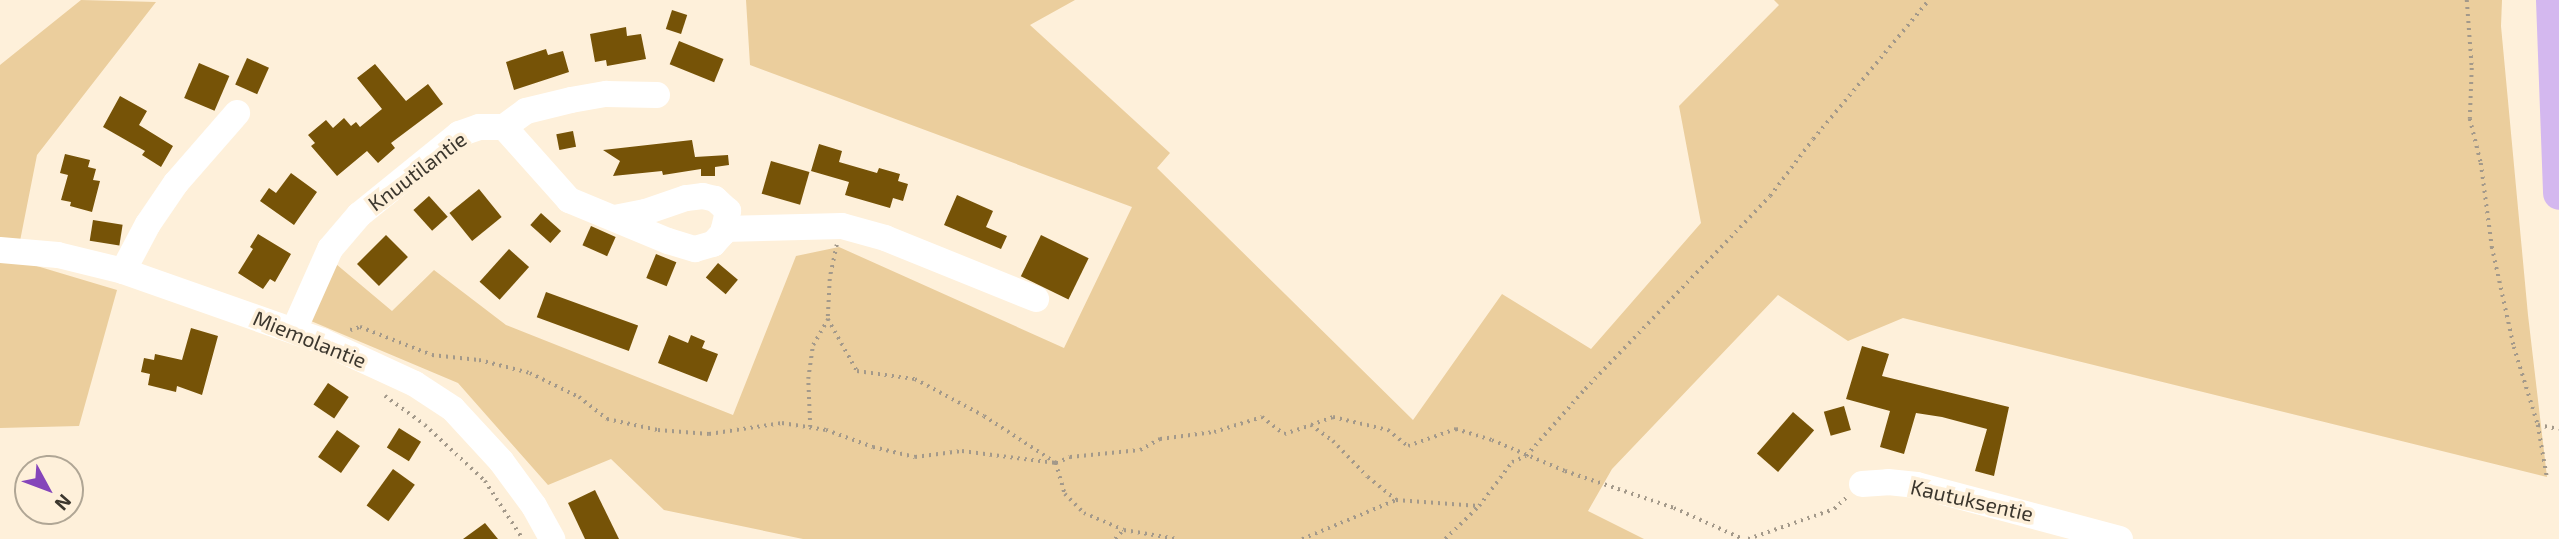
<!DOCTYPE html>
<html>
<head>
<meta charset="utf-8">
<style>
  body { margin:0 }
  #map { position:relative; width:2559px; height:539px; overflow:hidden; background:#fef0da; font-family:"Exo 2",sans-serif }
  div>[style] { position:absolute }
  [style*='--x'] { left:calc(var(--x)*1px); top:calc(var(--y)*1px); width:calc(var(--w)*1px); rotate:calc(var(--a)*1deg) }
  .green>* { inset:0; background:#ebce9d }
  .building>* { inset:0; background:#765307; transform-origin:0 0 }
  .path>* { height:3.5px; margin-top:-1.75px; transform-origin:0; background:repeating-linear-gradient(90deg,#a3998a 0 2px,transparent 0 7px) }
  .minor>* { height:26px; margin:-13px; padding:0 13px; transform-origin:13px; border-radius:13px; background:#fff }
  .major>* { height:33px; margin:-16.5px; padding:0 16.5px; transform-origin:16.5px; border-radius:16.5px; background:#d4b8ef }
  span { translate:-50% -50%; white-space:nowrap; text-align:center; line-height:1.15; -webkit-text-stroke:7px #fef0da; paint-order:stroke }
  .street-label { font-size:21px; color:#3c372e }
  .north { position:absolute; left:14px; top:455px; width:70px; height:70px; box-sizing:border-box; background:#fef0da; border:2px solid #b0a695; border-radius:50%; rotate:131deg; font-size:19px; font-weight:700; line-height:28px; text-align:center; color:#3c372e }
  .north::after { content:''; display:block; margin:auto; width:24px; height:32px; background:#8545ba; clip-path:polygon(50% 0,100% 100%,50% 72%,0 100%) }
</style>
</head>
<body>
<div id="map">
  <div class="green">
    <i style="clip-path:polygon(81px 0,156px 2px,37px 155px,20px 241px,0 239px,0 65px)"></i>
    <i style="clip-path:polygon(746px 0,1075px 0,1030px 25px,1170px 153px,1157px 168px,1413px 420px,1502px 294px,1591px 349px,1701px 223px,1679px 106px,1779px 5px,1774px 0,2502px 0,2501px 26px,2528px 315px,2547px 477px,1903px 318px,1848px 341px,1778px 295px,1612px 469px,1588px 511px,1644px 539px,803px 539px,664px 510px,611px 459px,548px 485px,458px 383px,311px 321px,336px 264px,392px 311px,434px 270px,506px 325px,733px 415px,796px 256px,839px 247px,1064px 348px,1132px 207px,750px 65px)"></i>
    <i style="clip-path:polygon(0 260px,20px 261px,117px 290px,79px 426px,0 428px)"></i>
  </div>
  <div class="building">
    <i style="left:672px;top:10px;width:16px;height:20px;rotate:18deg"></i>
    <i style="clip-path:polygon(626px 27px,627px 36px,641px 34px,646px 59px,607px 66px,606px 60px,595px 62px,590px 34px)"></i>
    <i style="left:679px;top:41px;width:48px;height:25px;rotate:22deg"></i>
    <i style="clip-path:polygon(546px 49px,548px 55px,563px 51px,569px 72px,514px 90px,506px 62px)"></i>
    <i style="left:247px;top:58px;width:24px;height:29px;rotate:24deg"></i>
    <i style="left:199px;top:63px;width:33px;height:38px;rotate:23deg"></i>
    <i style="clip-path:polygon(375px 64px,406px 101px,428px 84px,443px 104px,391px 143px,395px 148px,378px 163px,367px 151px,337px 176px,311px 146px,315px 143px,308px 135px,326px 120px,333px 128px,344px 118px,351px 126px,356px 122px,360px 127px,382px 109px,357px 78px)"></i>
    <i style="clip-path:polygon(120px 96px,147px 111px,139px 125px,173px 146px,161px 167px,142px 155px,145px 151px,103px 127px)"></i>
    <i style="left:573px;top:131px;width:16px;height:17px;rotate:79deg"></i>
    <i style="clip-path:polygon(692px 140px,695px 157px,728px 155px,729px 165px,715px 167px,715px 176px,701px 176px,701px 169px,663px 175px,662px 171px,613px 176px,620px 161px,603px 150px)"></i>
    <i style="clip-path:polygon(819px 144px,842px 151px,839px 162px,877px 173px,879px 168px,900px 174px,898px 181px,908px 184px,903px 201px,893px 198px,890px 208px,845px 195px,849px 182px,811px 171px)"></i>
    <i style="clip-path:polygon(65px 154px,90px 160px,88px 167px,96px 169px,93px 180px,100px 181px,92px 212px,70px 206px,71px 202px,61px 200px,68px 175px,60px 173px)"></i>
    <i style="left:771px;top:161px;width:40px;height:34px;rotate:16deg"></i>
    <i style="clip-path:polygon(291px 173px,317px 192px,294px 225px,260px 201px,269px 188px,276px 193px)"></i>
    <i style="left:479px;top:189px;width:36px;height:38px;rotate:51deg"></i>
    <i style="clip-path:polygon(957px 195px,993px 211px,986px 227px,1007px 236px,1001px 249px,944px 225px)"></i>
    <i style="left:429px;top:196px;width:28px;height:21px;rotate:48deg"></i>
    <i style="left:541px;top:213px;width:27px;height:16px;rotate:42deg"></i>
    <i style="left:93px;top:220px;width:30px;height:21px;rotate:9deg"></i>
    <i style="left:591px;top:226px;width:27px;height:21px;rotate:24deg"></i>
    <i style="clip-path:polygon(258px 234px,291px 254px,275px 282px,270px 279px,263px 289px,238px 273px,253px 249px,250px 247px)"></i>
    <i style="left:386px;top:235px;width:31px;height:41px;rotate:45deg"></i>
    <i style="left:1041px;top:235px;width:53px;height:46px;rotate:26deg"></i>
    <i style="left:509px;top:249px;width:27px;height:44px;rotate:42deg"></i>
    <i style="left:656px;top:254px;width:22px;height:26px;rotate:22deg"></i>
    <i style="left:718px;top:263px;width:26px;height:19px;rotate:40deg"></i>
    <i style="left:546px;top:292px;width:98px;height:27px;rotate:20deg"></i>
    <i style="clip-path:polygon(191px 328px,218px 336px,202px 395px,177px 386px,176px 392px,148px 385px,150px 374px,141px 372px,144px 358px,154px 360px,155px 354px,182px 360px)"></i>
    <i style="clip-path:polygon(669px 335px,688px 343px,691px 335px,705px 341px,702px 348px,718px 354px,707px 382px,658px 363px)"></i>
    <i style="clip-path:polygon(1862px 346px,1889px 354px,1882px 376px,2009px 407px,1994px 476px,1975px 471px,1987px 429px,1942px 417px,1916px 413px,1904px 454px,1880px 447px,1890px 411px,1846px 399px)"></i>
    <i style="left:328px;top:383px;width:25px;height:26px;rotate:34deg"></i>
    <i style="left:1844px;top:406px;width:25px;height:21px;rotate:74deg"></i>
    <i style="left:1793px;top:412px;width:28px;height:55px;rotate:41deg"></i>
    <i style="left:399px;top:428px;width:26px;height:23px;rotate:32deg"></i>
    <i style="left:337px;top:430px;width:28px;height:33px;rotate:35deg"></i>
    <i style="left:393px;top:469px;width:27px;height:45px;rotate:36deg"></i>
    <i style="clip-path:polygon(595px 490px,619px 539px,585px 539px,568px 503px)"></i>
    <i style="clip-path:polygon(485px 523px,498px 539px,463px 539px)"></i>
  </div>
  <div class="path">
    <i style="--x:2467;--y:0;--w:68;--a:85.8"></i>
    <i style="--x:2472;--y:68;--w:51;--a:92.2"></i>
    <i style="--x:2470;--y:119;--w:45;--a:76"></i>
    <i style="--x:2481;--y:163;--w:85;--a:82.5"></i>
    <i style="--x:2492;--y:247;--w:102;--a:77.6"></i>
    <i style="--x:2514;--y:347;--w:82;--a:72.9"></i>
    <i style="--x:2538;--y:425;--w:53;--a:80.2"></i>
    <i style="--x:837;--y:245;--w:35;--a:102"></i>
    <i style="--x:830;--y:279;--w:40;--a:92.9"></i>
    <i style="--x:828;--y:319;--w:60;--a:60.9"></i>
    <i style="--x:857;--y:371;--w:59;--a:7.9"></i>
    <i style="--x:915;--y:379;--w:78;--a:28.2"></i>
    <i style="--x:984;--y:416;--w:86;--a:33.1"></i>
    <i style="--x:1056;--y:463;--w:15;--a:-23"></i>
    <i style="--x:1070;--y:457;--w:70;--a:-5.7"></i>
    <i style="--x:1140;--y:450;--w:23;--a:-29"></i>
    <i style="--x:1160;--y:439;--w:54;--a:-7.4"></i>
    <i style="--x:1214;--y:432;--w:50;--a:-17.4"></i>
    <i style="--x:1262;--y:417;--w:28;--a:38"></i>
    <i style="--x:1284;--y:434;--w:28;--a:-18"></i>
    <i style="--x:1311;--y:425;--w:27;--a:36"></i>
    <i style="--x:1333;--y:441;--w:50;--a:45.8"></i>
    <i style="--x:1368;--y:477;--w:36;--a:39"></i>
    <i style="--x:350;--y:330;--w:10;--a:-17"></i>
    <i style="--x:360;--y:327;--w:77;--a:21.3"></i>
    <i style="--x:432;--y:355;--w:47;--a:6.1"></i>
    <i style="--x:479;--y:360;--w:53;--a:14.3"></i>
    <i style="--x:530;--y:373;--w:55;--a:26.1"></i>
    <i style="--x:579;--y:397;--w:36;--a:38"></i>
    <i style="--x:607;--y:419;--w:52;--a:12.2"></i>
    <i style="--x:658;--y:430;--w:51;--a:4.5"></i>
    <i style="--x:709;--y:434;--w:74;--a:-8.6"></i>
    <i style="--x:782;--y:423;--w:45;--a:9"></i>
    <i style="--x:826;--y:430;--w:50;--a:19.9"></i>
    <i style="--x:873;--y:447;--w:43;--a:13.4"></i>
    <i style="--x:915;--y:457;--w:47;--a:-7.3"></i>
    <i style="--x:962;--y:451;--w:95;--a:7.3"></i>
    <i style="--x:1056;--y:463;--w:32;--a:74"></i>
    <i style="--x:1065;--y:494;--w:27;--a:45"></i>
    <i style="--x:1084;--y:513;--w:43;--a:23"></i>
    <i style="--x:1124;--y:530;--w:54;--a:9.6"></i>
    <i style="--x:385;--y:396;--w:49;--a:35.9"></i>
    <i style="--x:425;--y:425;--w:82;--a:43"></i>
    <i style="--x:485;--y:481;--w:69;--a:56.8"></i>
    <i style="--x:1311;--y:425;--w:23;--a:-20"></i>
    <i style="--x:1333;--y:417;--w:57;--a:13.3"></i>
    <i style="--x:1388;--y:430;--w:26;--a:39"></i>
    <i style="--x:1408;--y:446;--w:51;--a:-19.5"></i>
    <i style="--x:1456;--y:429;--w:38;--a:17"></i>
    <i style="--x:1492;--y:440;--w:79;--a:23"></i>
    <i style="--x:1565;--y:471;--w:115;--a:18.7"></i>
    <i style="--x:1674;--y:508;--w:76;--a:24.2"></i>
    <i style="--x:2538;--y:425;--w:21;--a:11"></i>
    <i style="--x:810;--y:427;--w:48;--a:-92.4"></i>
    <i style="--x:808;--y:379;--w:34;--a:-82"></i>
    <i style="--x:813;--y:345;--w:30;--a:-60"></i>
    <i style="--x:1115;--y:539;--w:12;--a:-48"></i>
    <i style="--x:1302;--y:539;--w:102;--a:-22.5"></i>
    <i style="--x:1396;--y:500;--w:83;--a:4.1"></i>
    <i style="--x:1445;--y:539;--w:47;--a:-44.1"></i>
    <i style="--x:1479;--y:506;--w:55;--a:-53.1"></i>
    <i style="--x:1512;--y:462;--w:15;--a:-23"></i>
    <i style="--x:1526;--y:456;--w:89;--a:-48.6"></i>
    <i style="--x:1585;--y:389;--w:267;--a:-46.2"></i>
    <i style="--x:1770;--y:196;--w:71;--a:-53"></i>
    <i style="--x:1813;--y:139;--w:181;--a:-50.2"></i>
    <i style="--x:1748;--y:539;--w:91;--a:-19.2"></i>
    <i style="--x:1834;--y:509;--w:18;--a:-43"></i>
  </div>
  <div class="minor">
    <i style="--x:504;--y:127;--w:27;--a:-36"></i>
    <i style="--x:526;--y:111;--w:46;--a:-13.7"></i>
    <i style="--x:571;--y:100;--w:36;--a:-10"></i>
    <i style="--x:606;--y:94;--w:51;--a:1.1"></i>
    <i style="--x:724;--y:229;--w:118;--a:-1.5"></i>
    <i style="--x:842;--y:226;--w:45;--a:15.6"></i>
    <i style="--x:885;--y:238;--w:163;--a:22"></i>
    <i style="--x:0;--y:250;--w:58;--a:4.9"></i>
    <i style="--x:58;--y:255;--w:67;--a:13.8"></i>
    <i style="--x:123;--y:271;--w:211;--a:19.4"></i>
    <i style="--x:322;--y:341;--w:102;--a:24.8"></i>
    <i style="--x:415;--y:384;--w:45;--a:33.3"></i>
    <i style="--x:453;--y:409;--w:71;--a:47.3"></i>
    <i style="--x:501;--y:461;--w:56;--a:53.7"></i>
    <i style="--x:534;--y:506;--w:38;--a:61"></i>
    <i style="--x:123;--y:271;--w:53;--a:-62"></i>
    <i style="--x:148;--y:224;--w:50;--a:-55.7"></i>
    <i style="--x:176;--y:183;--w:93;--a:-48.9"></i>
    <i style="--x:294;--y:330;--w:89;--a:-66"></i>
    <i style="--x:330;--y:249;--w:45;--a:-49.5"></i>
    <i style="--x:359;--y:215;--w:129;--a:-39"></i>
    <i style="--x:459;--y:134;--w:21;--a:-19"></i>
    <i style="--x:479;--y:127;--w:25;--a:0"></i>
    <i style="--x:504;--y:127;--w:98;--a:48.3"></i>
    <i style="--x:569;--y:200;--w:107;--a:22.5"></i>
    <i style="--x:668;--y:241;--w:28;--a:17"></i>
    <i style="--x:695;--y:249;--w:19;--a:-16"></i>
    <i style="--x:713;--y:244;--w:15;--a:-48"></i>
    <i style="--x:723;--y:233;--w:23;--a:-77"></i>
    <i style="--x:728;--y:211;--w:18;--a:-137"></i>
    <i style="--x:715;--y:199;--w:12;--a:-166"></i>
    <i style="--x:703;--y:196;--w:17;--a:173"></i>
    <i style="--x:686;--y:198;--w:43;--a:161.1"></i>
    <i style="--x:645;--y:212;--w:31;--a:169"></i>
    <i style="--x:1862;--y:484;--w:26;--a:-4"></i>
    <i style="--x:1888;--y:482;--w:29;--a:6"></i>
    <i style="--x:1917;--y:485;--w:210;--a:14.9"></i>
  </div>
  <div class="major">
    <i style="--x:2552;--y:0;--w:193;--a:87.9"></i>
  </div>
  <div class="street-label">
    <span style="left:417px;top:171px;rotate:-37deg">Knuutilantie</span>
    <span style="left:310px;top:339px;rotate:22deg">Miemolantie</span>
    <span style="left:1972px;top:500px;rotate:13deg">Kautuksentie</span>
  </div>
  <div class="north">N</div>
</div>
</body>
</html>
